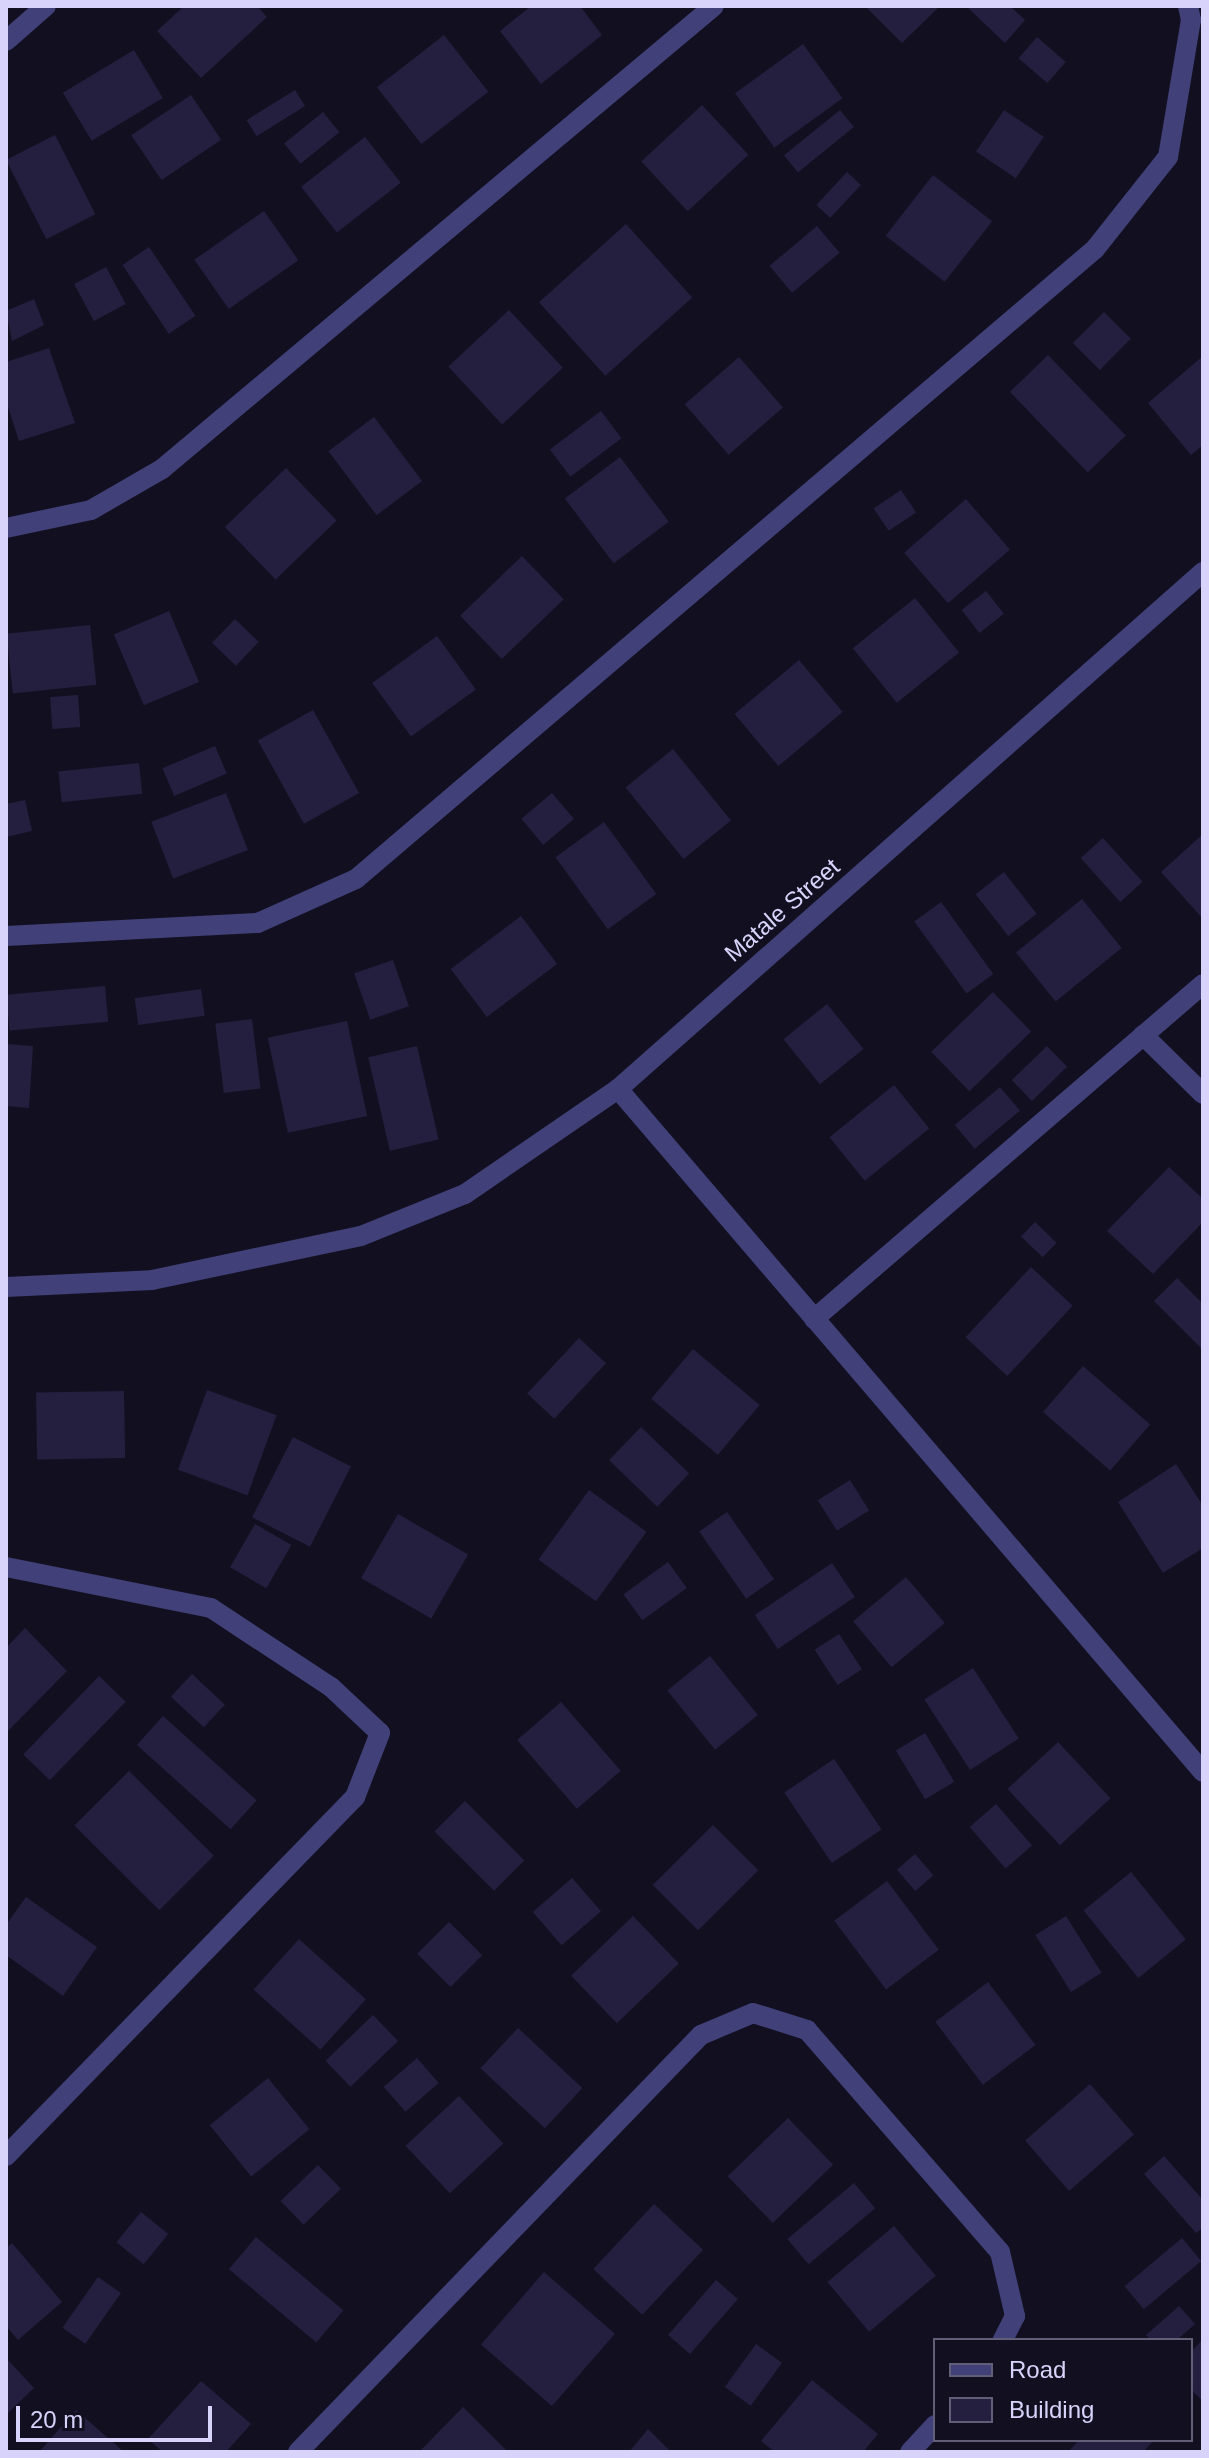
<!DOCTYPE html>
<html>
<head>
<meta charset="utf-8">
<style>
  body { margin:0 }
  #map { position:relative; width:1209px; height:2458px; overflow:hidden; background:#121020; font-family:Arial,sans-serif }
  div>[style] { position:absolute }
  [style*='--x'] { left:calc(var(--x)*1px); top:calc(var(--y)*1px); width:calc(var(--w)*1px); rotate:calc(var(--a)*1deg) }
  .building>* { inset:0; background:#241e3f; transform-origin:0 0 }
  .street>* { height:20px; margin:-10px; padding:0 10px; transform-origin:10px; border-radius:10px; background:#414079 }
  span { translate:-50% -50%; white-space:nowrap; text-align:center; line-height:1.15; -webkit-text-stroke:7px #121020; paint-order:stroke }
  .street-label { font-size:24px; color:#d7d3fa }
  .frame { position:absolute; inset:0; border:8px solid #d7d3fa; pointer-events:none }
  .legend { position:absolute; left:933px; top:2338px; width:260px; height:104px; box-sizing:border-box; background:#121020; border:2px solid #615e77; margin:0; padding:10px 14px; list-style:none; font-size:24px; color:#d7d3fa }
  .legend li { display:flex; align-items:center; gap:16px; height:40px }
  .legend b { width:40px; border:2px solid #615e77 }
  .scale { position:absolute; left:16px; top:2406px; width:196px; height:36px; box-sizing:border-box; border:4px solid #d7d3fa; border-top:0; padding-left:10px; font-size:24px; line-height:28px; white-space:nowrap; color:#d7d3fa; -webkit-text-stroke:6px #121020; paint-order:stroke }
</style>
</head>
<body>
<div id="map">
  <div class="building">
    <i style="clip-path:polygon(184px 6px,257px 6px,267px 17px,201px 78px,157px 31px)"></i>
    <i style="clip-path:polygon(531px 6px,580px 6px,602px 35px,541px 84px,500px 31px)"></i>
    <i style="clip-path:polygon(865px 6px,940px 6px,902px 43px)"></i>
    <i style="clip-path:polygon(966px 6px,1010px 6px,1025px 20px,1005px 43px)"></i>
    <i style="left:444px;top:35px;width:72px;height:85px;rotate:52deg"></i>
    <i style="left:1037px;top:37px;width:38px;height:28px;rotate:41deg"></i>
    <i style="left:803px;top:44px;width:67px;height:84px;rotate:54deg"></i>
    <i style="left:134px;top:50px;width:56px;height:83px;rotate:59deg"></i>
    <i style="left:295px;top:90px;width:19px;height:57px;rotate:58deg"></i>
    <i style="left:191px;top:95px;width:54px;height:72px;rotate:56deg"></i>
    <i style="left:702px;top:105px;width:68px;height:83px;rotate:47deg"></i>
    <i style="left:840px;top:110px;width:22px;height:72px;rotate:51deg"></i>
    <i style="left:1004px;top:110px;width:48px;height:50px;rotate:34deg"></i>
    <i style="left:323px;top:112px;width:26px;height:50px;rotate:51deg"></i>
    <i style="left:55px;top:135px;width:89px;height:55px;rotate:63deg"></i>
    <i style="left:365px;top:137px;width:58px;height:81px;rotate:52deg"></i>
    <i style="left:847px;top:172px;width:19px;height:45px;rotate:43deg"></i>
    <i style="left:933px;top:175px;width:75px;height:77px;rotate:38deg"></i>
    <i style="left:264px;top:211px;width:60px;height:85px;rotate:55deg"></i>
    <i style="left:626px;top:224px;width:99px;height:117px;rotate:48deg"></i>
    <i style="left:817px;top:226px;width:35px;height:62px;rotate:50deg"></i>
    <i style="left:149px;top:247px;width:83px;height:32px;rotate:56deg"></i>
    <i style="left:106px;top:267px;width:42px;height:36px;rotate:62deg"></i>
    <i style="clip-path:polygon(34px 299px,44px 325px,12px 341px,6px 311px)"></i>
    <i style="left:509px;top:310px;width:79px;height:83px;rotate:47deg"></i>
    <i style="left:1104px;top:312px;width:38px;height:44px;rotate:45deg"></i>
    <i style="clip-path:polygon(49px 348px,75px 423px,19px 441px,6px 401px,6px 362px)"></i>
    <i style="left:1048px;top:355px;width:112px;height:53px;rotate:46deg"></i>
    <i style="clip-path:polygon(1203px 356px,1203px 445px,1191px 455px,1148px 403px)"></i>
    <i style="left:739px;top:357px;width:67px;height:72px;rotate:49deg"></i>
    <i style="left:601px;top:411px;width:34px;height:64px;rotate:53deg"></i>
    <i style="left:374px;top:417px;width:80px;height:57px;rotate:53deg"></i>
    <i style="left:620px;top:457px;width:81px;height:69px;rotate:53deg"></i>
    <i style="left:286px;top:468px;width:73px;height:85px;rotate:46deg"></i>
    <i style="left:901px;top:490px;width:27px;height:33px;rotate:56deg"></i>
    <i style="left:966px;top:499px;width:67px;height:82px;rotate:49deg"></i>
    <i style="left:522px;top:556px;width:60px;height:86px;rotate:46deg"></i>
    <i style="left:986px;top:591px;width:29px;height:31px;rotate:52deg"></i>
    <i style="left:915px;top:598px;width:70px;height:80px;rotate:51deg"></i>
    <i style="left:169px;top:611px;width:77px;height:60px;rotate:67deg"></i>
    <i style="left:235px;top:619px;width:33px;height:33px;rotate:44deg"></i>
    <i style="left:90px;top:625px;width:60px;height:84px;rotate:84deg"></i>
    <i style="left:437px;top:636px;width:66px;height:80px;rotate:54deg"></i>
    <i style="left:799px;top:660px;width:68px;height:84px;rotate:50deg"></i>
    <i style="left:78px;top:695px;width:32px;height:28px;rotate:86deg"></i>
    <i style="left:313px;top:710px;width:95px;height:63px;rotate:61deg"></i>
    <i style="left:215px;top:746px;width:30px;height:57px;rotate:67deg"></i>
    <i style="left:673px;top:749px;width:92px;height:61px;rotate:51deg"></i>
    <i style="left:139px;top:763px;width:31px;height:81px;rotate:84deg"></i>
    <i style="left:226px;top:793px;width:61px;height:80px;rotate:69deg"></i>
    <i style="left:552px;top:793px;width:34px;height:40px;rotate:50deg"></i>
    <i style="clip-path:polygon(25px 800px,32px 831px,6px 837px,6px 804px)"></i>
    <i style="left:604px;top:822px;width:89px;height:60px;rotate:54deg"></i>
    <i style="clip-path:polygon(1203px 834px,1203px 919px,1161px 872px)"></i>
    <i style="left:1103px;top:838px;width:59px;height:30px;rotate:48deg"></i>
    <i style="left:1004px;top:872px;width:53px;height:36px;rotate:52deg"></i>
    <i style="left:1082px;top:899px;width:63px;height:85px;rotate:51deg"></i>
    <i style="left:941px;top:902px;width:89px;height:33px;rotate:54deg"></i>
    <i style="left:521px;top:916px;width:60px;height:88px;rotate:53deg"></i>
    <i style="left:393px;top:960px;width:49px;height:41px;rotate:71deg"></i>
    <i style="left:105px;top:986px;width:36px;height:99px;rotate:85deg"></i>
    <i style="left:201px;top:989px;width:27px;height:67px;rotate:82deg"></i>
    <i style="left:993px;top:992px;width:55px;height:86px;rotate:46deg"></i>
    <i style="left:827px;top:1004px;width:58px;height:56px;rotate:51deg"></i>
    <i style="left:252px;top:1019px;width:70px;height:37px;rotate:83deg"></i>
    <i style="left:347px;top:1021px;width:97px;height:81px;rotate:78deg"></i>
    <i style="clip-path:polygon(6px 1044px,33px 1046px,29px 1108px,6px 1106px)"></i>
    <i style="left:417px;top:1046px;width:96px;height:50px;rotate:77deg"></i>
    <i style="left:1047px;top:1046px;width:29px;height:49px;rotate:46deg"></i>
    <i style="left:894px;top:1085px;width:56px;height:83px;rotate:51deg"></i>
    <i style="left:1000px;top:1087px;width:31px;height:59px;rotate:50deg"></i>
    <i style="clip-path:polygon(1169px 1167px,1203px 1199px,1203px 1222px,1153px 1274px,1107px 1231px)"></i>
    <i style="left:1035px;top:1222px;width:30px;height:20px;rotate:44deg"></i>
    <i style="left:1031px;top:1267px;width:57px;height:96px;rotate:43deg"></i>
    <i style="clip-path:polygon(1177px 1278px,1203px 1304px,1203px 1350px,1154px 1301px)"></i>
    <i style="left:579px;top:1338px;width:37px;height:76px;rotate:43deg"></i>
    <i style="left:693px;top:1349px;width:87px;height:65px;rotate:40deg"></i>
    <i style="left:1083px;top:1366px;width:89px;height:61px;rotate:41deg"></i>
    <i style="left:207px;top:1390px;width:74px;height:85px;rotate:20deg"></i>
    <i style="left:124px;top:1391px;width:67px;height:88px;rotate:89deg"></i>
    <i style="left:641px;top:1427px;width:67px;height:46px;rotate:44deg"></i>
    <i style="left:293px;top:1437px;width:65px;height:90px;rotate:27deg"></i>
    <i style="clip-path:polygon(1176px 1464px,1203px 1506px,1203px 1548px,1163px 1573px,1118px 1502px)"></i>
    <i style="left:850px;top:1480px;width:36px;height:38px;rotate:58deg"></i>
    <i style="left:589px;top:1490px;width:71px;height:86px;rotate:36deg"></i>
    <i style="left:727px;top:1512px;width:82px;height:34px;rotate:55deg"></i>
    <i style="left:398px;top:1514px;width:81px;height:74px;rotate:30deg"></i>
    <i style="left:255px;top:1524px;width:42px;height:50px;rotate:30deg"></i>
    <i style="left:668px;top:1562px;width:32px;height:55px;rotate:54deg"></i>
    <i style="left:832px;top:1563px;width:41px;height:93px;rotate:56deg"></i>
    <i style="left:906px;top:1577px;width:60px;height:69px;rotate:50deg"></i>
    <i style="clip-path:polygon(25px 1628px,67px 1671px,8px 1731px,6px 1648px)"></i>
    <i style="left:839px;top:1634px;width:42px;height:29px;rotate:57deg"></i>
    <i style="left:710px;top:1656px;width:76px;height:55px;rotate:51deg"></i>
    <i style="left:973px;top:1668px;width:84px;height:58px;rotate:57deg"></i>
    <i style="left:192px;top:1674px;width:45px;height:31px;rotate:43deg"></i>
    <i style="left:99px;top:1676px;width:37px;height:109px;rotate:44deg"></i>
    <i style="left:561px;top:1702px;width:91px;height:58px;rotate:49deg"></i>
    <i style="left:163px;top:1716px;width:126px;height:39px;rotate:42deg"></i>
    <i style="left:925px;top:1733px;width:57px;height:34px;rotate:59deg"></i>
    <i style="left:1058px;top:1742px;width:77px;height:69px;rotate:47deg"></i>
    <i style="left:834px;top:1759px;width:85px;height:60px;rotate:56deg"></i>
    <i style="left:129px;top:1771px;width:120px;height:77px;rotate:45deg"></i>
    <i style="left:465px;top:1801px;width:84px;height:43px;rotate:45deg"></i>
    <i style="left:996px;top:1804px;width:55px;height:35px;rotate:49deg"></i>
    <i style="left:713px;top:1825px;width:64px;height:85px;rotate:45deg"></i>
    <i style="left:915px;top:1854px;width:28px;height:24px;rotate:49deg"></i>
    <i style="left:1131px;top:1872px;width:87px;height:61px;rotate:51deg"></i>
    <i style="left:572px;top:1878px;width:44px;height:52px;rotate:49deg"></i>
    <i style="left:887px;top:1881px;width:86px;height:66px;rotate:53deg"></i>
    <i style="clip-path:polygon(26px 1897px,97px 1947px,63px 1996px,6px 1955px,6px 1925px)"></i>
    <i style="left:633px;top:1916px;width:66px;height:86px;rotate:46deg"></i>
    <i style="left:1066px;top:1916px;width:67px;height:36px;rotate:58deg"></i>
    <i style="left:449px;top:1922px;width:47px;height:45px;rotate:45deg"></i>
    <i style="left:299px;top:1939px;width:90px;height:68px;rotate:42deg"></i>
    <i style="left:988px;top:1982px;width:79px;height:66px;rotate:53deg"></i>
    <i style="left:373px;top:2015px;width:36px;height:66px;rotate:46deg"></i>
    <i style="left:518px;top:2028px;width:88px;height:55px;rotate:43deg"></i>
    <i style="left:417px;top:2058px;width:33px;height:44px;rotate:49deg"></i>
    <i style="left:268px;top:2078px;width:66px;height:75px;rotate:51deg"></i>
    <i style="left:1090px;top:2084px;width:67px;height:86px;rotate:49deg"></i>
    <i style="left:459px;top:2096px;width:65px;height:73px;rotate:47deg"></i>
    <i style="left:788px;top:2118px;width:65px;height:84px;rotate:46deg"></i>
    <i style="clip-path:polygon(1164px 2156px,1203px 2200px,1203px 2228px,1196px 2233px,1144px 2174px)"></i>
    <i style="left:318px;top:2165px;width:33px;height:52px;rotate:46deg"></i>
    <i style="left:854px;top:2183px;width:33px;height:87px;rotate:50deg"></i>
    <i style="left:654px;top:2204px;width:67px;height:89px;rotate:43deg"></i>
    <i style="left:141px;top:2212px;width:35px;height:39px;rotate:39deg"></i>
    <i style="left:894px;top:2226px;width:65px;height:87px;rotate:50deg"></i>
    <i style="left:256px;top:2237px;width:114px;height:42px;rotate:40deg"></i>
    <i style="left:1182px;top:2238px;width:30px;height:75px;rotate:50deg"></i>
    <i style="clip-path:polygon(12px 2243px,62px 2302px,18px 2340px,6px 2326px,6px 2248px)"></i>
    <i style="left:544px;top:2272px;width:94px;height:96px;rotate:41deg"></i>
    <i style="left:98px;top:2277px;width:28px;height:62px;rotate:35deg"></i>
    <i style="left:716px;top:2280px;width:29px;height:73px;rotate:41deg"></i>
    <i style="clip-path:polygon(1179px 2306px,1195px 2324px,1177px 2340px,1150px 2340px,1146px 2335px)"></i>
    <i style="clip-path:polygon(1203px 2339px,1203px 2401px,1191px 2390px,1191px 2352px)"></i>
    <i style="left:756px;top:2344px;width:32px;height:53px;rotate:36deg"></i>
    <i style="clip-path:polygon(6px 2358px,34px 2388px,6px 2415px)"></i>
    <i style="clip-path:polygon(812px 2380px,878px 2434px,863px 2452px,775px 2452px,761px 2441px)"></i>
    <i style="clip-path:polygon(201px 2381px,251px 2424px,226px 2452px,163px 2452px,148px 2439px)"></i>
    <i style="clip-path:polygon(463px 2407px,508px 2452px,419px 2452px)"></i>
    <i style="clip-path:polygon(76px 2410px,124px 2452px,39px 2452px)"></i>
    <i style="clip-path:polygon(648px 2429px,671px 2452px,629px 2452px)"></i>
    <i style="clip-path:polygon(1079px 2440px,1154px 2440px,1143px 2452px,1068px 2452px)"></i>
  </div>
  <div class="street">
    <i style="--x:6;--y:41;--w:53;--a:-41.2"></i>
    <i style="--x:6;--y:528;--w:87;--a:-12"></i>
    <i style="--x:91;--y:510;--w:82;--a:-30"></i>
    <i style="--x:162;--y:469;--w:720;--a:-39.99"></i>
    <i style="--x:6;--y:936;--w:252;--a:-3"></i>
    <i style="--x:258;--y:923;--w:107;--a:-24.2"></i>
    <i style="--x:356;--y:879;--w:971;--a:-40.45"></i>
    <i style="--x:1095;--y:249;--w:117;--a:-51.6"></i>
    <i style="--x:1168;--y:157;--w:139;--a:-80.5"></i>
    <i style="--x:1191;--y:20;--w:14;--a:-102"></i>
    <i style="--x:1143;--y:1035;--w:84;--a:44.5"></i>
    <i style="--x:618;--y:1089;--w:899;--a:49.42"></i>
    <i style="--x:6;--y:1287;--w:146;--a:-2.7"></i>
    <i style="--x:152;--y:1280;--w:214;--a:-11.9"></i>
    <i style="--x:361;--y:1236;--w:112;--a:-22"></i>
    <i style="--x:465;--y:1194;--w:186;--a:-34.5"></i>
    <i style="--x:618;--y:1089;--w:781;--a:-41.47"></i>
    <i style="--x:814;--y:1319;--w:513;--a:-40.73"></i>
    <i style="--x:6;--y:1567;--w:209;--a:11.3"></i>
    <i style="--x:211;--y:1608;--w:144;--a:33.4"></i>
    <i style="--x:331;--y:1687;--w:67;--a:43.2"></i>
    <i style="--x:380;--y:1733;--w:69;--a:111.3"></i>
    <i style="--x:355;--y:1797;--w:501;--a:134.19"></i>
    <i style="--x:298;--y:2452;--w:580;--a:-45.98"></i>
    <i style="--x:701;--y:2035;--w:56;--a:-22.9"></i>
    <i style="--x:753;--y:2013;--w:57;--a:17.5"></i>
    <i style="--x:807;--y:2030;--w:294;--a:49"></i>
    <i style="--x:1000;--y:2252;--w:66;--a:76.8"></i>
    <i style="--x:1015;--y:2316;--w:27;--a:117"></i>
    <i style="--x:910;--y:2452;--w:37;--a:-47"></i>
  </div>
  <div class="street-label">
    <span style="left:782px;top:910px;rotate:-41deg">Matale Street</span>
  </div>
  <div class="frame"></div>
  <ul class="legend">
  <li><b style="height:10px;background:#414079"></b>Road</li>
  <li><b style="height:22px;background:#241e3f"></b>Building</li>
  </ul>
  <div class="scale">20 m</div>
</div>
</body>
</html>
